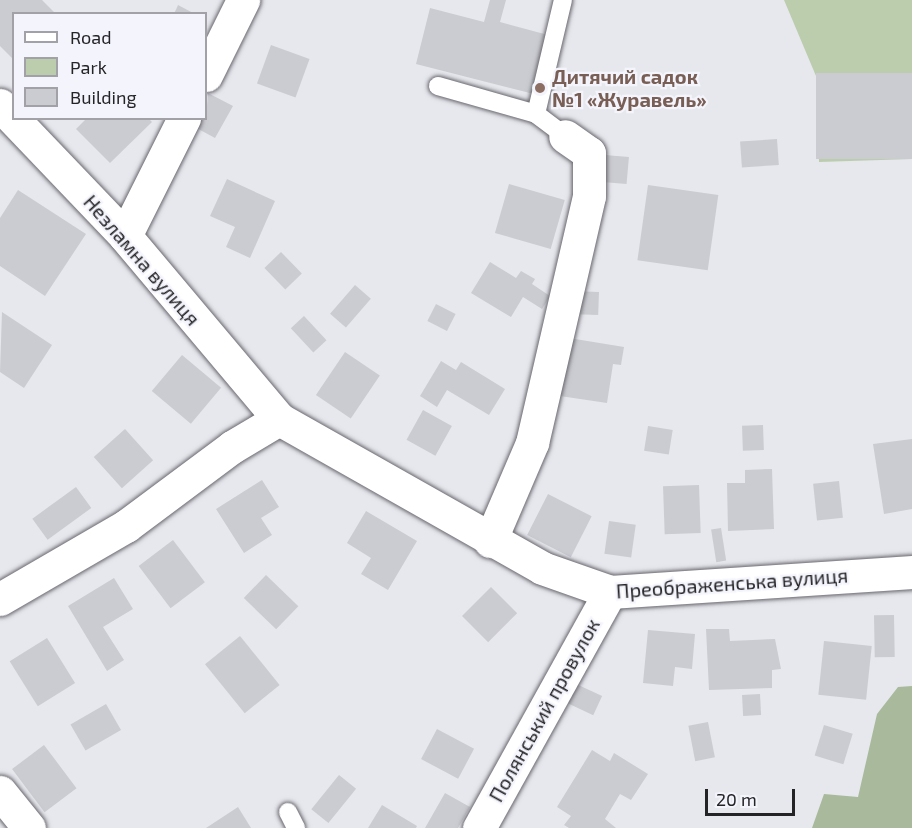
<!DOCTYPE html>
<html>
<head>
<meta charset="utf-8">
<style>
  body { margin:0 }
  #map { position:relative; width:912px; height:828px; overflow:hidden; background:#e7e7ee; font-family:"Exo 2",sans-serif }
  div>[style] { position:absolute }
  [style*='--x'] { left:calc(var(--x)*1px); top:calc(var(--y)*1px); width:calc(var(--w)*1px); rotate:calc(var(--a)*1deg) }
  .green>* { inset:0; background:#bccdae }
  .forest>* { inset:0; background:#a9ba9c }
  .building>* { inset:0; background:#cbcbd2; transform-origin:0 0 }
  .roads { filter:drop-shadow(0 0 2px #67676d) drop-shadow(0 0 2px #67676d) }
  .service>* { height:18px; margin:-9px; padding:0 9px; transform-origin:9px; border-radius:9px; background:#fff }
  .minor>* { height:33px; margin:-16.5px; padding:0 16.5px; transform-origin:16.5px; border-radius:16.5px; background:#fff }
  .dots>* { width:16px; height:16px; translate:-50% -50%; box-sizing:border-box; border:3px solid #f4f4fc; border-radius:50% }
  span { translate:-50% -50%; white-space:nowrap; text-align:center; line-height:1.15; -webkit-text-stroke:4.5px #f4f4fc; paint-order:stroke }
  .education-label { font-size:20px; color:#785e54; font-weight:700 }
  .left { translate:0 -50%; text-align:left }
  .street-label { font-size:20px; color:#242427 }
  .legend { position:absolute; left:12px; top:12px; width:195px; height:108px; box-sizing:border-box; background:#f4f4fc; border:2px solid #a1a1a7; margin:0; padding:8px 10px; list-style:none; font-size:18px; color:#242427 }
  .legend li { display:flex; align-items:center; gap:12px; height:30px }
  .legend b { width:30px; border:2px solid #a1a1a7 }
  .scale { position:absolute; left:705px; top:789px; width:90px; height:27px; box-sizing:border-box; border:3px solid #242427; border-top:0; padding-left:8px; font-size:18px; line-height:21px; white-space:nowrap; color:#242427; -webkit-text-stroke:4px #f4f4fc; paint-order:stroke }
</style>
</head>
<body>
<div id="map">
  <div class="green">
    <i style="clip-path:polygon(784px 0,912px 0,912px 159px,819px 162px,816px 76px)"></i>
  </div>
  <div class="forest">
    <i style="clip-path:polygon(912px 686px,912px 828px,812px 828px,824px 794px,858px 797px,877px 714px,898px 687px)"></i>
  </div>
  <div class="building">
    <i style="clip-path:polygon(0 0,42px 0,56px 14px,14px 14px,14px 60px,0 46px)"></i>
    <i style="clip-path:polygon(490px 0,506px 0,500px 22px,548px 35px,534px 94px,416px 64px,430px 8px,484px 22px)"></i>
    <i style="clip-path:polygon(178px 5px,195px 14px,174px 14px)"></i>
    <i style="left:271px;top:45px;width:41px;height:41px;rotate:20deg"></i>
    <i style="left:912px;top:73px;width:86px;height:96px;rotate:90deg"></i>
    <i style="clip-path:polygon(208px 93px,233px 106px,215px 138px,191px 125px,194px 118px,206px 118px)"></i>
    <i style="clip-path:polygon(87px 118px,148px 118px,152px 122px,110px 163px,76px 129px)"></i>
    <i style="left:777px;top:139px;width:26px;height:37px;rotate:86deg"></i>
    <i style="left:605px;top:155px;width:24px;height:27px;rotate:5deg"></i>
    <i style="clip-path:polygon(227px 179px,275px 201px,250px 258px,226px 247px,235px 227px,210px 216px)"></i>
    <i style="left:509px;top:184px;width:58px;height:51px;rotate:16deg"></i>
    <i style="left:648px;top:185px;width:71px;height:76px;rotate:8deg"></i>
    <i style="clip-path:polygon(18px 190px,86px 234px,45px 296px,0 266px,0 218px)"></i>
    <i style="left:281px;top:252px;width:30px;height:23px;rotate:46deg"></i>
    <i style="clip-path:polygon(490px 262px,516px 278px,521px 271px,535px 279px,532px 284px,550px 296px,542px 309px,523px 297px,511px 317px,471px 293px)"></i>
    <i style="left:355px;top:285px;width:21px;height:38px;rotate:41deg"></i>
    <i style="left:571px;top:291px;width:28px;height:23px;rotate:2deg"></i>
    <i style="left:436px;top:304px;width:22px;height:19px;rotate:27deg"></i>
    <i style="clip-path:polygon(2px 312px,52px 345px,24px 388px,0 372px)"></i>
    <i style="left:304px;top:316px;width:33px;height:18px;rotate:47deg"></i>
    <i style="clip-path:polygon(569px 338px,624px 347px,621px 365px,613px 364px,607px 403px,560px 396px)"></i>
    <i style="left:345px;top:352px;width:42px;height:52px;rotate:34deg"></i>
    <i style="left:182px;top:355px;width:51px;height:47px;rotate:40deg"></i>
    <i style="clip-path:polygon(441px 361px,456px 370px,461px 362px,505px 389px,489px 415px,447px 390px,437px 407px,420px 396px)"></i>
    <i style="left:423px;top:410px;width:33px;height:34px;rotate:29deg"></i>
    <i style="left:763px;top:425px;width:25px;height:21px;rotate:88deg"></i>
    <i style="left:648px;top:426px;width:25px;height:25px;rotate:9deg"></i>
    <i style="left:125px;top:429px;width:42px;height:42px;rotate:48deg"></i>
    <i style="clip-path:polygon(912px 439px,912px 509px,884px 514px,873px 444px)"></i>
    <i style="clip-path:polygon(772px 469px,774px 529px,728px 531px,727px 483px,745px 483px,745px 470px)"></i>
    <i style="clip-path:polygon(262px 480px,279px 507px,261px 518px,272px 535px,244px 553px,216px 509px)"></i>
    <i style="left:839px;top:481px;width:37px;height:26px;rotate:84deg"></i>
    <i style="left:699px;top:485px;width:48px;height:36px;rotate:88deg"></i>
    <i style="left:76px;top:487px;width:26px;height:54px;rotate:54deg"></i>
    <i style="left:548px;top:494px;width:49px;height:46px;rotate:27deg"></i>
    <i style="clip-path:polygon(366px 511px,417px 541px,388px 590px,361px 574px,371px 558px,347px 543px)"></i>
    <i style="left:609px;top:521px;width:27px;height:33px;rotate:8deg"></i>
    <i style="left:721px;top:528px;width:33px;height:10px;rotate:81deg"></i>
    <i style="left:173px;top:540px;width:53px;height:43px;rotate:53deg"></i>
    <i style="left:266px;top:575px;width:45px;height:32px;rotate:44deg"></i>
    <i style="clip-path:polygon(114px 578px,133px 609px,103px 627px,124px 660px,107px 671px,68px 606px)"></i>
    <i style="left:491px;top:587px;width:37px;height:41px;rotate:45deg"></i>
    <i style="left:894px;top:615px;width:42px;height:20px;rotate:89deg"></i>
    <i style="clip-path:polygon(706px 629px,729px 629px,730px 641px,775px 639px,781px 669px,772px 670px,772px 688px,709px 690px)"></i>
    <i style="clip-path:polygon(648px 630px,695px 634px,692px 669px,675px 667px,673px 686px,643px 683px)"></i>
    <i style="left:240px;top:636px;width:63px;height:45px;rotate:51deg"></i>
    <i style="left:47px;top:638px;width:53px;height:44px;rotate:58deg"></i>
    <i style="left:824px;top:641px;width:48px;height:54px;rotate:6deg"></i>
    <i style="left:574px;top:683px;width:31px;height:21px;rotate:25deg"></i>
    <i style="left:760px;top:694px;width:21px;height:18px;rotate:87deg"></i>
    <i style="left:106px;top:704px;width:30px;height:41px;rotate:60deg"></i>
    <i style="left:708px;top:722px;width:36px;height:20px;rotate:79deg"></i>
    <i style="left:824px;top:725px;width:30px;height:32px;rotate:17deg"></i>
    <i style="left:437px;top:729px;width:42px;height:34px;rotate:28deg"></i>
    <i style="left:44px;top:745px;width:54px;height:40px;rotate:53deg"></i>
    <i style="clip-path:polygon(592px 750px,610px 761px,614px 753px,648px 774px,631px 800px,620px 794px,605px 819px,616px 828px,569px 828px,564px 825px,571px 816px,557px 807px)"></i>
    <i style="left:339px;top:775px;width:22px;height:44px;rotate:39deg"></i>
    <i style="clip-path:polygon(445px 793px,470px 807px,458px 828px,425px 828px)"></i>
    <i style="clip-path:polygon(382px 805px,417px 826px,416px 828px,368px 828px)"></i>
    <i style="clip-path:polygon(238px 807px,251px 828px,206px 828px)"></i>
  </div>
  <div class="roads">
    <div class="service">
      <i style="--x:438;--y:86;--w:102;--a:15.9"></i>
      <i style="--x:536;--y:114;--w:36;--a:37"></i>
      <i style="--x:536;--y:114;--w:117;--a:-76.7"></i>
      <i style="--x:288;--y:812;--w:18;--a:63"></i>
    </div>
    <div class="minor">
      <i style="--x:206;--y:75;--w:84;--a:-63.7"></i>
      <i style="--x:0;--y:105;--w:181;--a:46.3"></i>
      <i style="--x:125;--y:236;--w:239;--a:49.9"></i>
      <i style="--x:125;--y:236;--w:132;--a:-63.4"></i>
      <i style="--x:490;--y:541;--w:107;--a:-66.8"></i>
      <i style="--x:532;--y:443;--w:253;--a:-77"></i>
      <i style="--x:589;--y:196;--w:43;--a:-90"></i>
      <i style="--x:589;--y:153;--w:29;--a:-145"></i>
      <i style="--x:0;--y:599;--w:146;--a:-30.1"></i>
      <i style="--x:126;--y:526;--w:132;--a:-36.7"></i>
      <i style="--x:232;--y:447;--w:55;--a:-30.8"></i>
      <i style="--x:279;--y:419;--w:302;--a:29.5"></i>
      <i style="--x:542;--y:568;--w:72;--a:19.4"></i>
      <i style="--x:610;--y:592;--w:303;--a:-3.8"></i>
      <i style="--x:0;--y:792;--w:46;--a:51.1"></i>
      <i style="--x:479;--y:828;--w:270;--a:-61"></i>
    </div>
  </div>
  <div class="dots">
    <i style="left:540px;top:88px;background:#8d6e63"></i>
  </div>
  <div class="education-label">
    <span class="left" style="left:552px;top:88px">Дитячий садок<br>№1 «Журавель»</span>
  </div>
  <div class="street-label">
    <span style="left:142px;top:260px;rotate:49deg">Незламна вулиця</span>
    <span style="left:732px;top:583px;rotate:-4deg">Преображенська вулиця</span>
    <span style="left:544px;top:710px;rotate:-61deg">Полянський провулок</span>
  </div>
  <ul class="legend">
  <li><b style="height:8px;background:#fff"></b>Road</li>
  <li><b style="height:16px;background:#bccdae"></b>Park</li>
  <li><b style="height:16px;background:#cbcbd2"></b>Building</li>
  </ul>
  <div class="scale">20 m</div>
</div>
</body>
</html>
